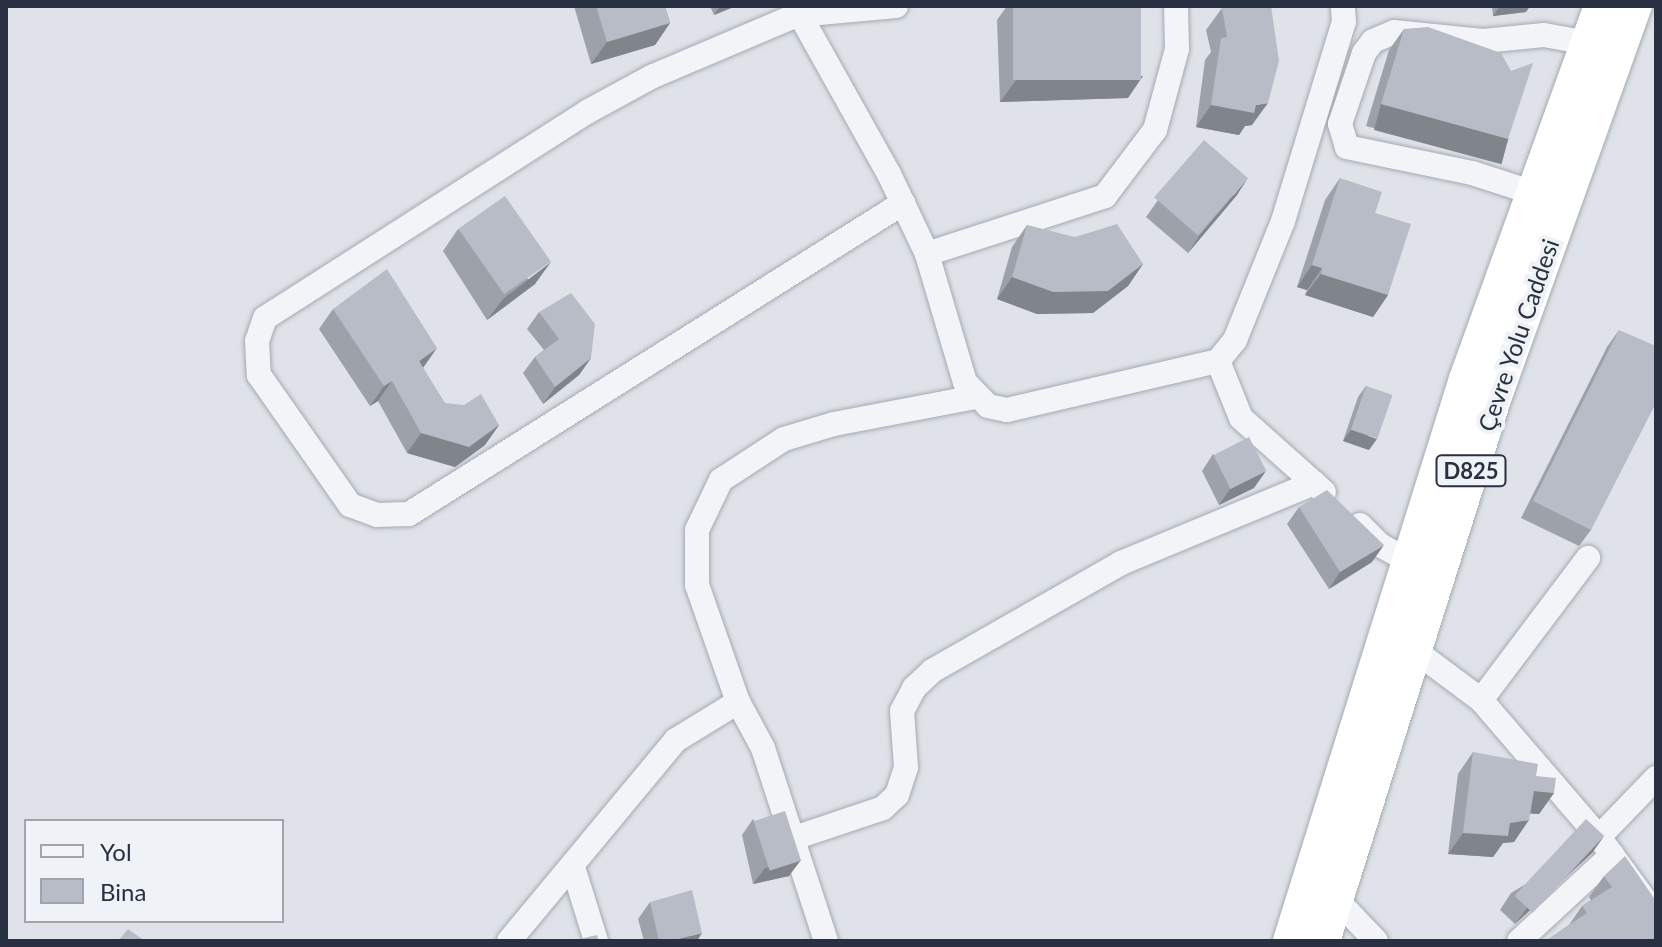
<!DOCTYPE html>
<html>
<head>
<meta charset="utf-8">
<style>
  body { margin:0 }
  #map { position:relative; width:1662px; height:947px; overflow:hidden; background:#dfe3e9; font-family:Lato,sans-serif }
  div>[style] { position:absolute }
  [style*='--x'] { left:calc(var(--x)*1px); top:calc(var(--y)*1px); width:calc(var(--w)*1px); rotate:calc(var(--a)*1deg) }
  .roads { filter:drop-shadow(0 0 2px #a4aab3) drop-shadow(0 0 2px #a4aab3) }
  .minor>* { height:24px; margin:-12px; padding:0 12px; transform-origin:12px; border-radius:12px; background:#f2f4f7 }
  .highway>* { height:34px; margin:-17px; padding:0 17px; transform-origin:17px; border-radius:17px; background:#fff }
  .wall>* { inset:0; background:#9da2aa }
  .shaded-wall>* { inset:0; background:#80848b; transform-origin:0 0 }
  .building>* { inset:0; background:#b7bcc6; transform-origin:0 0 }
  span { translate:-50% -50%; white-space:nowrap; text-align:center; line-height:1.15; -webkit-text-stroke:8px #eff2f6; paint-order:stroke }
  .shield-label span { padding:2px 6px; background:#eff2f6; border:2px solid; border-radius:6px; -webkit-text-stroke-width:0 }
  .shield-label { font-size:22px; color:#283041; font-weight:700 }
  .street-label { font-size:24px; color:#283041 }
  .frame { position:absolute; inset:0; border:8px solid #283041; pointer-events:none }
  .legend { position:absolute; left:24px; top:819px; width:260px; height:104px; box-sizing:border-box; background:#eff2f6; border:2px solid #9fa4ae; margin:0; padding:10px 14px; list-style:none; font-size:24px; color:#283041 }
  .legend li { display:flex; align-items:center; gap:16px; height:40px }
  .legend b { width:40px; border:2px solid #9fa4ae }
</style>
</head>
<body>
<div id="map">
  <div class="roads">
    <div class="minor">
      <i style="--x:795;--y:6;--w:193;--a:60.8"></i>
      <i style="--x:889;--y:174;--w:89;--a:64.6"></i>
      <i style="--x:927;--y:254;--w:134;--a:73.5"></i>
      <i style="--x:965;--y:382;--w:33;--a:46"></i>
      <i style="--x:988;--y:406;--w:19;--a:12"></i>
      <i style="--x:1007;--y:410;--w:217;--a:-13.1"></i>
      <i style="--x:1218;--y:361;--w:27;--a:-51"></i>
      <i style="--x:1235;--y:340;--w:128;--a:-68"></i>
      <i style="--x:1283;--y:221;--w:208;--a:-73"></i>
      <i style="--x:1344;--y:22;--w:16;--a:-94"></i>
      <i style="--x:896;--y:6;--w:99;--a:174.8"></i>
      <i style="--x:797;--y:15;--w:156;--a:157"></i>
      <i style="--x:653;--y:76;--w:75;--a:151.4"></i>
      <i style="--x:587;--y:112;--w:382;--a:147.4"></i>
      <i style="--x:265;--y:318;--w:24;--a:109"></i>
      <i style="--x:257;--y:341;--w:34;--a:87"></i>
      <i style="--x:259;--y:375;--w:159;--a:55"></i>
      <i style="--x:350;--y:505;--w:29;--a:20"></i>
      <i style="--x:377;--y:515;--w:32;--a:-2"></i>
      <i style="--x:409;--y:514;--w:584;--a:-32.19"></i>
      <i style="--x:1534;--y:193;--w:65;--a:-162.1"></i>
      <i style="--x:1472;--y:173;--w:128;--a:-168.3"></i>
      <i style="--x:1347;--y:147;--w:24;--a:-107"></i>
      <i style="--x:1340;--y:124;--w:75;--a:-71.3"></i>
      <i style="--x:1364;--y:53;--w:15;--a:-53"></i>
      <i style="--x:1373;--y:41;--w:23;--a:-23"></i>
      <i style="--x:1394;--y:32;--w:89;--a:5.8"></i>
      <i style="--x:1483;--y:41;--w:61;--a:-5.6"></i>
      <i style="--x:1544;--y:35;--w:45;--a:10.3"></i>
      <i style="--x:927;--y:254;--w:187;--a:-18"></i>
      <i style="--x:1105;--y:196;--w:83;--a:-52.9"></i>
      <i style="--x:1155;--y:130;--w:84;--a:-74.8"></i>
      <i style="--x:1177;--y:49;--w:43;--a:-91.3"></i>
      <i style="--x:1218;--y:361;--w:61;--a:68"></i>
      <i style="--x:1241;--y:418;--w:111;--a:41.7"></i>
      <i style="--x:1360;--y:525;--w:28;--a:45"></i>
      <i style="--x:1380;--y:545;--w:33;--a:29"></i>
      <i style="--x:1414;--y:650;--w:84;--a:36.7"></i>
      <i style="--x:1481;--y:700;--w:181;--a:49.3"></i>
      <i style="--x:1599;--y:837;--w:97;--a:53.8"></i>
      <i style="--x:1481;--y:700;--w:178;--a:-53"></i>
      <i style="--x:1599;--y:837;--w:82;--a:-46"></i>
      <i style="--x:794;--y:838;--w:94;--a:-18.6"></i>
      <i style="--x:883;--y:808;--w:19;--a:-43"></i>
      <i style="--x:897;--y:795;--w:29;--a:-72"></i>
      <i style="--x:906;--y:767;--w:56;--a:-94.1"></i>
      <i style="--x:902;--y:711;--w:26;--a:-62"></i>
      <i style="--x:914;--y:688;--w:25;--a:-43"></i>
      <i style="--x:932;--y:671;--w:218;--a:-29.7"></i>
      <i style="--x:1121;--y:563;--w:209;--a:-22.5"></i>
      <i style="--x:573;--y:867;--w:77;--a:72.7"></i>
      <i style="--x:1336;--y:899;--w:58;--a:46.4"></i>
      <i style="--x:509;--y:941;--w:261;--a:-50.3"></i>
      <i style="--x:676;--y:740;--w:73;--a:-31.5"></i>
      <i style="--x:826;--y:941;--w:203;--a:-108.1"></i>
      <i style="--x:763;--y:748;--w:52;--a:-118.5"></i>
      <i style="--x:738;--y:702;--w:124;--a:-109.3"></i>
      <i style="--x:697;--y:585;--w:55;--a:-90"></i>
      <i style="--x:697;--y:530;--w:55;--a:-64.4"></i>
      <i style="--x:721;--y:480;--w:75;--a:-33.1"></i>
      <i style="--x:784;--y:439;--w:52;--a:-16.7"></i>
      <i style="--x:834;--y:424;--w:144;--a:-10.8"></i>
      <i style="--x:1519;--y:941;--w:127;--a:-42.8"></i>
    </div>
    <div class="highway">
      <i style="--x:1290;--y:941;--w:589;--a:-72.61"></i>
      <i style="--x:1466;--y:379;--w:397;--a:-70.1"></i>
      <i style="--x:1323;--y:941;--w:568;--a:-72.49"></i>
      <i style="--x:1494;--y:399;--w:418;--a:-70.3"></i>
    </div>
  </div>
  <div class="wall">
    <i style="clip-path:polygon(574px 6px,665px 6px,670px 23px,655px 45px,591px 64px)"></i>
    <i style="clip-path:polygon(710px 6px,736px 6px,714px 15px)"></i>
    <i style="clip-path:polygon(1007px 6px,1141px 6px,1128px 98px,1000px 102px,997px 20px)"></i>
    <i style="clip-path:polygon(1492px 6px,1530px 6px,1526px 12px,1493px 16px)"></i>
    <i style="clip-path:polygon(1222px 8px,1252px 125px,1245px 126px,1239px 135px,1196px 127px,1205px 60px,1211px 52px,1206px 30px)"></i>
    <i style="clip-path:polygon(1404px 29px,1508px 139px,1493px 161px,1366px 126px,1389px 50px)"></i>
    <i style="clip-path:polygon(1340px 178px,1375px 213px,1388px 295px,1373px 317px,1305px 295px,1307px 290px,1297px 287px,1325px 200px)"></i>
    <i style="clip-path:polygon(1237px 195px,1188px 253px,1146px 217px,1158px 200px)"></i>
    <i style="clip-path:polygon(1027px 225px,1143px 264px,1128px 286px,1093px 313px,1037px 314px,997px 299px,1012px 247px)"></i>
    <i style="clip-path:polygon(458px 229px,535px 284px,487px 320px,443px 251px)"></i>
    <i style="clip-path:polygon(333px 309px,445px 403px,499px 425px,485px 445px,455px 467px,407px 453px,378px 401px,370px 406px,319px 329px)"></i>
    <i style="clip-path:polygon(539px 312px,591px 358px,579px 375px,543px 404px,523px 373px,535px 357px,544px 350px,527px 329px)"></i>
    <i style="clip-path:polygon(1619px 330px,1591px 530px,1579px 546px,1521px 518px,1607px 347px)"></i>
    <i style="clip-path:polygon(1366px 386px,1369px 450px,1343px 441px,1358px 397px)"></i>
    <i style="clip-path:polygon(1213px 454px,1254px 488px,1219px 505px,1202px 471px)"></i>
    <i style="clip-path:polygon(1299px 507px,1372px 562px,1329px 589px,1287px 524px)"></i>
    <i style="clip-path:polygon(1473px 752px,1536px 776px,1554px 793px,1539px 814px,1530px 813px,1514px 842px,1503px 843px,1493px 857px,1448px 854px,1458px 774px)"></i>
    <i style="clip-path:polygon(753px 819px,789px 876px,753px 884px,742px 835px)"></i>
    <i style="clip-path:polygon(1604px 836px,1592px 853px,1515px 924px,1500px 910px,1511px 893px)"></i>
    <i style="clip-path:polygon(1604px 876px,1656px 941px,1546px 941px,1569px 925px,1582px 906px,1591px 900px,1589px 897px)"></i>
    <i style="clip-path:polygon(650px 902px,697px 941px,644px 941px,638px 919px)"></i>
  </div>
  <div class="shaded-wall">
    <i style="clip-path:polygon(720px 6px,736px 6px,714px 15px)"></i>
    <i style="clip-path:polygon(1500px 6px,1530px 6px,1526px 12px,1493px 16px)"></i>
    <i style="clip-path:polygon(670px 23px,655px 45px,591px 64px,607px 42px)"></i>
    <i style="clip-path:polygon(1143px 76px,1128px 98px,1000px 102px,1016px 80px)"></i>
    <i style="clip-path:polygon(1268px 103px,1252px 125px,1245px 126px,1239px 135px,1196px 127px,1211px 105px,1256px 105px)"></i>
    <i style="left:1381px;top:104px;width:132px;height:27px;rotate:15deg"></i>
    <i style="clip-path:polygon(1248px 178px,1237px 195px,1188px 253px,1199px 236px)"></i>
    <i style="clip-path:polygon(551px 262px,535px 284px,487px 320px,503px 299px)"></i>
    <i style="clip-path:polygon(1143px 264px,1128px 286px,1093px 313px,1037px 314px,997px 299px,1012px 277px)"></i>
    <i style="clip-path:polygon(1312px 265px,1322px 268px,1307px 290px,1297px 287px)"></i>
    <i style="clip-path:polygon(1321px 274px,1388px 295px,1373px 317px,1305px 295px)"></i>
    <i style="clip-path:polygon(437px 348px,423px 368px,419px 361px)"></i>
    <i style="clip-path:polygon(591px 358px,579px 375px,543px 404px,555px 387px)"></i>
    <i style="clip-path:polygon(392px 381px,378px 401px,370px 406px,384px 386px)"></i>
    <i style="clip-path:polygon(499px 425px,485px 445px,455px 467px,407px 453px,421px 433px)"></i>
    <i style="clip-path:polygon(1351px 430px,1377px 439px,1369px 450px,1343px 441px)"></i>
    <i style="clip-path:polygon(1266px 471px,1254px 488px,1219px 505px,1230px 489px)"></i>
    <i style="clip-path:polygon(1384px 545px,1372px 562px,1329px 589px,1340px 572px)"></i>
    <i style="clip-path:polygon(1534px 791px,1554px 793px,1539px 814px,1519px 813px)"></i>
    <i style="clip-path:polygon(1529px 820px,1514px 842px,1503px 843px,1493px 857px,1448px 854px,1463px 833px,1510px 823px)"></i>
    <i style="clip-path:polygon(1604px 836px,1592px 853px,1515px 924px,1527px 908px)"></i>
    <i style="clip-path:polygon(801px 860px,789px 876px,753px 884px,765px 868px)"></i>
    <i style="clip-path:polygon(702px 933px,697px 941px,670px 941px)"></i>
  </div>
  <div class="building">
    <i style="clip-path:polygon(596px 6px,665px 6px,670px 23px,607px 42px)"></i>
    <i style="left:1013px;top:6px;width:128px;height:74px"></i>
    <i style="clip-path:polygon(1234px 6px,1271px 6px,1279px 61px,1268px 103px,1256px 105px,1254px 113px,1211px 105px,1221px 38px,1227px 37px,1222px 8px)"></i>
    <i style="clip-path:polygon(1428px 27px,1501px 53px,1511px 71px,1533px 63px,1508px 139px,1381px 104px,1404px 29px)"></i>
    <i style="left:1204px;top:140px;width:58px;height:76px;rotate:41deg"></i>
    <i style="clip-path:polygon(1340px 178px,1382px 192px,1375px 213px,1411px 224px,1388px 295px,1321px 274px,1322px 268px,1312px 265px)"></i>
    <i style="left:505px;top:196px;width:80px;height:57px;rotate:55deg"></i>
    <i style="clip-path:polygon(1117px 224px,1143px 264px,1108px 291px,1053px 292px,1012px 277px,1027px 225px,1075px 237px)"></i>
    <i style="clip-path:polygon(387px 269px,437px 348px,419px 361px,445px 403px,464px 405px,481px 394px,499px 425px,469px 447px,421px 433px,392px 381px,384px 386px,333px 309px)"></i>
    <i style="clip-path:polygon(571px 293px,595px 324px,591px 358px,555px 387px,535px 357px,559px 339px,539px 312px)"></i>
    <i style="clip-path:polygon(1619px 330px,1656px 346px,1656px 403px,1591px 530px,1533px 501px)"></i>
    <i style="left:1366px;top:386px;width:28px;height:46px;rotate:19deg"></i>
    <i style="left:1249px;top:437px;width:38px;height:40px;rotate:63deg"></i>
    <i style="clip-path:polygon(1327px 490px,1384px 545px,1340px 572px,1299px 507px)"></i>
    <i style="clip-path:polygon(1473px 752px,1538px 764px,1536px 776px,1556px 778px,1554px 793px,1534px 791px,1529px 820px,1510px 823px,1508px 836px,1463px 833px)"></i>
    <i style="left:785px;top:811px;width:52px;height:33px;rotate:72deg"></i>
    <i style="left:1586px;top:819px;width:25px;height:105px;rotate:43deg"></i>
    <i style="clip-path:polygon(1625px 856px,1656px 901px,1656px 941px,1550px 941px,1548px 939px,1587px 913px,1582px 906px,1612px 887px,1604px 876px)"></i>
    <i style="clip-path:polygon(692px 890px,702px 933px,670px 941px,659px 941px,650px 902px)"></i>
    <i style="clip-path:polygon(128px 929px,145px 941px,118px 941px)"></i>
    <i style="clip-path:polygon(597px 935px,599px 941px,570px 941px)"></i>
  </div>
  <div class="shield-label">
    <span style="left:1471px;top:471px">D825</span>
  </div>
  <div class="street-label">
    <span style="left:1518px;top:335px;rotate:-71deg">Çevre Yolu Caddesi</span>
  </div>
  <div class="frame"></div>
  <ul class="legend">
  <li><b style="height:10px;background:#f2f4f7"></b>Yol</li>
  <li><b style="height:22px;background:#b7bcc6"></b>Bina</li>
  </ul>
</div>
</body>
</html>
